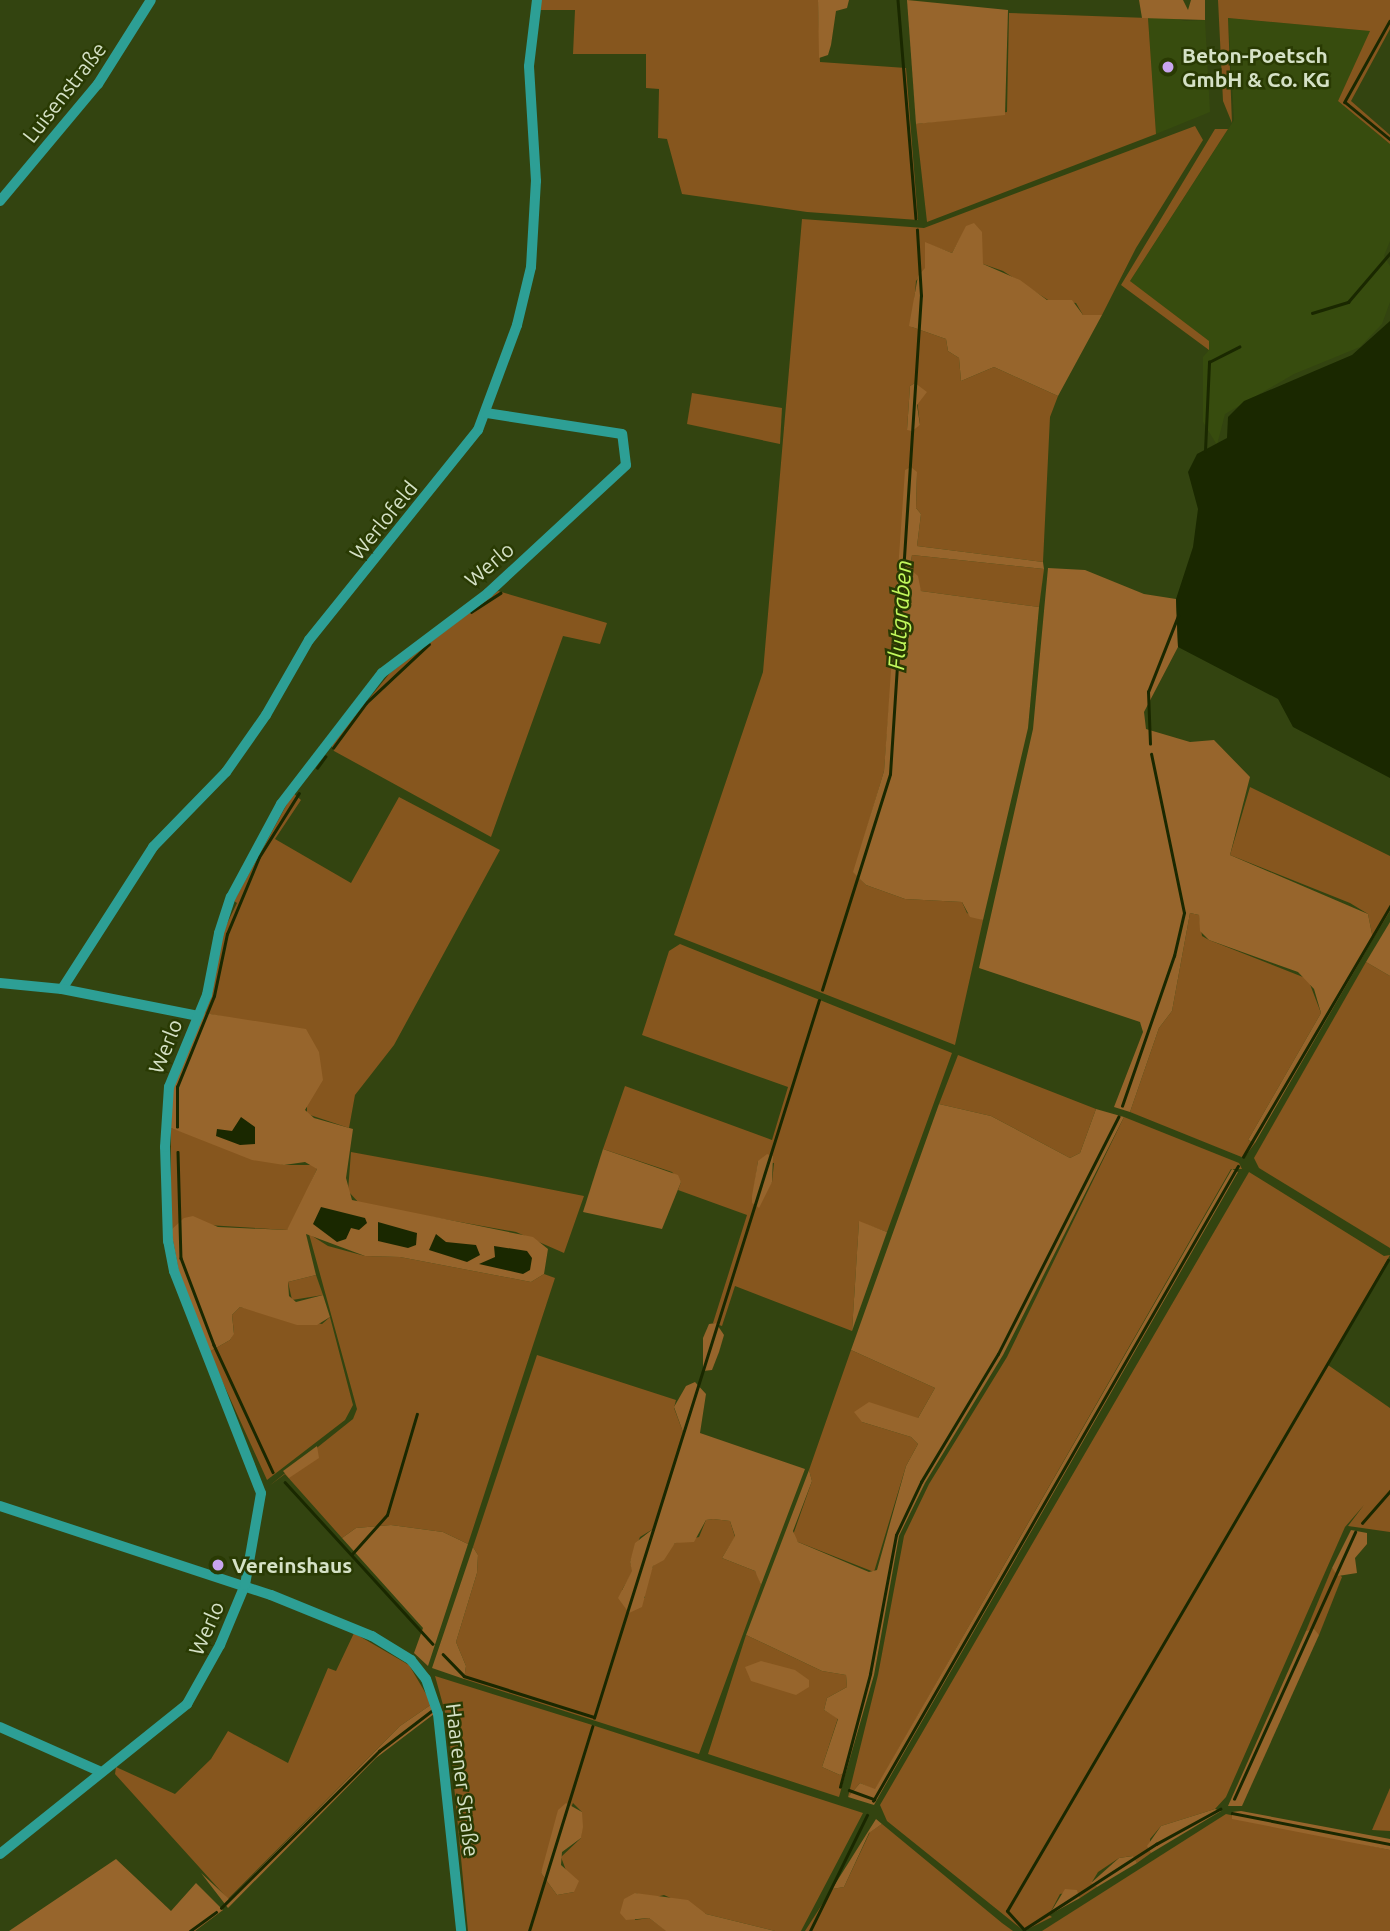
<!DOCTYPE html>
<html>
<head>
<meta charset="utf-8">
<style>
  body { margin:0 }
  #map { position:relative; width:1390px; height:1931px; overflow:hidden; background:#334410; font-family:Ubuntu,sans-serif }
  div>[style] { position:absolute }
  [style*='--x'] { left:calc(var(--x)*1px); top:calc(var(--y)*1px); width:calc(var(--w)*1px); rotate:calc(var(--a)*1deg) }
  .built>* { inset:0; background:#374c0e }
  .green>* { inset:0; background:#86561e }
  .forest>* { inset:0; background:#97652c }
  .water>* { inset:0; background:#1a2800 }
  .stream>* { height:2.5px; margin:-1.25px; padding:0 1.25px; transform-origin:1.25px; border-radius:1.25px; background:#1a2800 }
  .minor>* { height:10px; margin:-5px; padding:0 5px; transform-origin:5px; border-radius:5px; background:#2d9f95 }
  .dots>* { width:19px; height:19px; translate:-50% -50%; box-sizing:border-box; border:4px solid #293a03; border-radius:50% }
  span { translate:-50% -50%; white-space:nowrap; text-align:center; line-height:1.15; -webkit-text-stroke:5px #293a03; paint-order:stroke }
  .poi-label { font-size:21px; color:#d5e1c6; font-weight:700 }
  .left { translate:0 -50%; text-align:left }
  .street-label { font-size:21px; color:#d5e1c6 }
  .water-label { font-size:23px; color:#c2f95c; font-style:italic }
</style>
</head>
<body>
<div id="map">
  <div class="built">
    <i style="clip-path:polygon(1161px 15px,1185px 21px,1205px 20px,1210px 112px,1156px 134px,1148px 18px)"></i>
    <i style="clip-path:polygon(1228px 18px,1371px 31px,1338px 101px,1390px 144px,1390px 241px,1384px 256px,1390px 266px,1390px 302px,1382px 324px,1360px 347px,1294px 374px,1225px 414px,1217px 445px,1203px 422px,1203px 357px,1209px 350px,1130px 281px,1234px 120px)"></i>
  </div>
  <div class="green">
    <i style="clip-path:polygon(541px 0,818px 0,820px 62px,906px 68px,918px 220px,807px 212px,682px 194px,667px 139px,658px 138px,659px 89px,646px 88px,646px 54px,573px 54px,575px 10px,540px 10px)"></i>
    <i style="clip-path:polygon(1218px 0,1390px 0,1390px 29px,1351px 101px,1390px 135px,1390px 144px,1338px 101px,1370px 31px,1228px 18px,1232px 123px,1223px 101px)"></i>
    <i style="clip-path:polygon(1009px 13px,1148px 18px,1156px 134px,927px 222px,916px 124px,1007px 112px)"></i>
    <i style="clip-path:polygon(evenodd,1195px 126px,1203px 140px,1136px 248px,1102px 315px,1083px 315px,1076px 303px,1048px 300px,1003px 271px,983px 264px,965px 230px,952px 253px,925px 243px,925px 269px,916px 281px,912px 327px,946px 339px,948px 351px,959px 358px,961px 381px,994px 367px,1058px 396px,1050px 417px,1043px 562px,917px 546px,921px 514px,916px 508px,917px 472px,899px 582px,884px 771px,854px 872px,866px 885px,905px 899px,962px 902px,967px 913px,983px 920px,955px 1045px,674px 935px,763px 672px,802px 219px,924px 228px,1195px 126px,915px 383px,920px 425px,907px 430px,910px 386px,915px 383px)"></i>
    <i style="clip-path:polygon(1215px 129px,1228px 129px,1130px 281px,1209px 341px,1209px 350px,1121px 285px)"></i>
    <i style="clip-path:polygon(692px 393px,782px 408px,780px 444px,687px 424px)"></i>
    <i style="clip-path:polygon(912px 555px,1044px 569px,1039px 607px,921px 591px,910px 570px)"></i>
    <i style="clip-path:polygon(498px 591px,607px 623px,600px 644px,563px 636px,491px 837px,334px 751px,331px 745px,390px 673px)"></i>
    <i style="clip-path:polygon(1250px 787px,1390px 856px,1390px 911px,1373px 939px,1368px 914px,1350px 903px,1230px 855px)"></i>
    <i style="clip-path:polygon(293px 793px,301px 800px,275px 839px,351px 883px,399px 797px,500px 850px,394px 1045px,355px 1095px,349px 1128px,307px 1114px,307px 1099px,316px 1091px,251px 1022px,204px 1013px,222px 934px,237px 903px,234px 901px)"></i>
    <i style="clip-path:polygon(1190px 913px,1199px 915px,1202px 936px,1209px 940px,1308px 979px,1321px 1013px,1248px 1140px,1255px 1143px,1244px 1158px,1130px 1112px,1159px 1028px,1172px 1011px)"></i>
    <i style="clip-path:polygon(evenodd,680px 944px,952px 1053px,887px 1232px,859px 1222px,852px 1331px,735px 1286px,722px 1326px,713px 1323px,747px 1215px,678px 1190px,681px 1182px,672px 1172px,603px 1149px,625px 1086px,772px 1140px,788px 1087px,642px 1035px,669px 951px,680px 944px,758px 1161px,774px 1163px,772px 1182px,752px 1203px,758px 1161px)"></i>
    <i style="clip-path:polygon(1366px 962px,1390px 976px,1390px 1248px,1259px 1168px,1254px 1158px)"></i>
    <i style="clip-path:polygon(958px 1055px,1096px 1109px,1080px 1153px,1070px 1158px,991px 1116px,939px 1104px)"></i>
    <i style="clip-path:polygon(1124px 1117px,1239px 1163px,1242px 1169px,1231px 1169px,875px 1790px,860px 1783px,848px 1797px,878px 1675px,904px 1536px,929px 1484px,1007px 1357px)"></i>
    <i style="clip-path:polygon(171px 1128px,284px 1165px,314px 1165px,317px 1169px,292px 1224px,287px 1230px,207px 1225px,171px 1230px)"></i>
    <i style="clip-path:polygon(351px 1152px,487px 1177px,584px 1196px,564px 1253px,516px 1232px,360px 1204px,348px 1191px)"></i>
    <i style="clip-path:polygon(1249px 1172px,1384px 1256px,1390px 1255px,1328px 1365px,1390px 1408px,1390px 1532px,1348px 1526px,1364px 1505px,1345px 1527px,1226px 1797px,1215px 1809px,1161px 1826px,1150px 1839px,1151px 1853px,1137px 1863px,1132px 1856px,1119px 1858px,1098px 1872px,1092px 1882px,1097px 1887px,1080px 1898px,1077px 1891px,1060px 1894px,1049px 1915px,1052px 1917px,1024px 1931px,887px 1821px,880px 1805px)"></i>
    <i style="clip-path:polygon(309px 1234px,328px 1246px,365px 1256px,400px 1257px,531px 1282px,544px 1274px,555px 1278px,468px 1544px,443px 1532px,391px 1525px,356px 1528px,342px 1538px,285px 1474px,269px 1486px,353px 1419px,357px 1409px)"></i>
    <i style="clip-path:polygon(316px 1275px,323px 1295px,292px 1300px,288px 1282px)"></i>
    <i style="clip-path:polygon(240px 1307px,322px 1324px,330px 1317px,353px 1405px,345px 1420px,267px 1480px,209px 1352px,230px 1340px,234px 1333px,232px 1315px)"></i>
    <i style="clip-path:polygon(851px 1350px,935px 1388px,918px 1418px,862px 1422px,911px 1437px,918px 1444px,906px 1466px,874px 1572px,798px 1542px,793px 1535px,812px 1481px,809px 1470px)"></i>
    <i style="clip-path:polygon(537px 1355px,676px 1400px,674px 1408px,683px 1432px,653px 1529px,640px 1537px,630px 1562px,633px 1571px,622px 1590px,645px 1598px,644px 1588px,653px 1566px,675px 1543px,699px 1537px,706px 1520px,713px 1519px,730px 1521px,735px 1537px,722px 1558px,755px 1571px,758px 1576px,761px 1585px,699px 1754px,464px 1679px,466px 1666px,456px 1642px,477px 1573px,478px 1555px,473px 1547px)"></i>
    <i style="clip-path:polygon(1332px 1568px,1342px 1577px,1319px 1635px,1306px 1631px)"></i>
    <i style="clip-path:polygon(354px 1633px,409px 1665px,432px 1704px,400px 1726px,228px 1899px,115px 1774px,116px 1767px,175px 1794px,211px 1759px,228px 1731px,288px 1763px,328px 1668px,336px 1671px)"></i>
    <i style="clip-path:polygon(746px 1635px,822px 1671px,846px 1675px,847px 1687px,827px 1698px,824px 1710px,838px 1718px,822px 1767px,840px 1775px,846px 1772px,839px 1797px,708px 1754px)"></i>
    <i style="clip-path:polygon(evenodd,435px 1676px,589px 1724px,863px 1813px,801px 1931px,775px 1931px,706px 1914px,664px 1895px,652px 1898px,635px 1893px,635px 1920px,649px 1918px,667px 1931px,468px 1931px,448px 1723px,435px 1676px,573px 1803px,582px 1812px,581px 1838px,561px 1857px,574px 1892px,557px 1895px,541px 1873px,573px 1803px)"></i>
    <i style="clip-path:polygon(1390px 1788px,1390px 1831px,1372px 1830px)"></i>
    <i style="clip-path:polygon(1226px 1814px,1390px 1850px,1390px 1931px,1042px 1931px)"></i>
    <i style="clip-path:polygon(882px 1824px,1002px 1923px,1013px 1931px,805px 1931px,832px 1889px,844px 1887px,870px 1832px)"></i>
  </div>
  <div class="forest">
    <i style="clip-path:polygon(818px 0,849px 0,847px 8px,836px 11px,831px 45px,828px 55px,819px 58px)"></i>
    <i style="clip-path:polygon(907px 0,1008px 10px,1005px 115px,916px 124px)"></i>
    <i style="clip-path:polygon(1139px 0,1183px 0,1188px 10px,1191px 0,1205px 0,1205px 20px,1142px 18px)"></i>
    <i style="clip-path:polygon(974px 223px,982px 232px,983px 264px,1020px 280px,1047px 300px,1072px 300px,1083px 315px,1102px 315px,1058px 396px,994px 367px,961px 381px,959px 358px,948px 351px,946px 339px,909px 326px,918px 276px,925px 268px,925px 242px,952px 253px,966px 226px)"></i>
    <i style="clip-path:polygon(915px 383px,927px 392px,917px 405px,920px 425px,912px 431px,907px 430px,910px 386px)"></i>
    <i style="clip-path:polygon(911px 467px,917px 472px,916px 508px,921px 514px,917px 546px,1043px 562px,1044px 569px,912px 555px,910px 569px,918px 576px,921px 591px,1039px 607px,1028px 728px,983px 920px,970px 917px,962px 902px,905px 899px,866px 885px,853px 872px,884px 771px,905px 470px)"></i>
    <i style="clip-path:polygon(1048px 568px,1085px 570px,1144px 594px,1176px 599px,1178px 647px,1144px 712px,1146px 729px,1190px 742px,1214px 740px,1250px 777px,1230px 855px,1368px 914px,1373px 939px,1255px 1143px,1248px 1140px,1321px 1013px,1314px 989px,1298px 972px,1209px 940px,1200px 931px,1199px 915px,1190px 913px,1172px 1011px,1159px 1028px,1130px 1112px,1114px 1107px,1143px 1032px,1140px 1022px,979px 968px,1033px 729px)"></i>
    <i style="clip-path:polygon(1390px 922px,1390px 976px,1366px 962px)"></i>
    <i style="clip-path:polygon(204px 1013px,306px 1029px,319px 1052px,323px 1080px,305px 1110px,314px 1118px,353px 1129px,346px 1178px,352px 1200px,533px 1237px,548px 1249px,544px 1274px,531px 1282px,400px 1257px,365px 1256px,306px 1234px,316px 1275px,288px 1282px,289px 1296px,296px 1302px,323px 1295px,330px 1317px,317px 1325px,297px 1325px,240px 1307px,232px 1315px,234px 1334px,230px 1340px,209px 1352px,180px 1278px,171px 1230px,184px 1218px,193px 1216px,218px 1227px,287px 1230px,317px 1169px,305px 1162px,284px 1165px,252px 1160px,171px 1128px,172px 1087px)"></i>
    <i style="clip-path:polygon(939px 1104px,991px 1116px,1070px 1158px,1080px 1153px,1096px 1109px,1124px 1117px,1003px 1355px,925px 1483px,899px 1536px,874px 1675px,846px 1772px,840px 1775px,822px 1767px,838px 1719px,824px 1710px,827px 1698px,847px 1687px,846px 1675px,822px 1671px,746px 1635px,809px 1470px,812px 1481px,793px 1531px,798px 1542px,869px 1572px,877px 1570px,906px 1466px,918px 1444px,911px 1437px,862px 1422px,854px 1412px,869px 1402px,918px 1418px,935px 1388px,851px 1350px)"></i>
    <i style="clip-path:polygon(603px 1149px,678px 1175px,681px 1182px,662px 1229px,583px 1212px)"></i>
    <i style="clip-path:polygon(767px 1154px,773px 1156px,772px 1182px,759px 1208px,752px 1203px,752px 1196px,758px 1161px)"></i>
    <i style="clip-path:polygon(1232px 1169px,1238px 1172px,879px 1796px,874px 1805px,848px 1797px,860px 1783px,875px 1789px)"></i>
    <i style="clip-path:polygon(859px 1221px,887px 1232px,852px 1331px)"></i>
    <i style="clip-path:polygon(716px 1323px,724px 1335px,719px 1352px,712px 1370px,703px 1371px,703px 1338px,709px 1324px)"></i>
    <i style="clip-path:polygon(695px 1382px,706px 1394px,700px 1433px,805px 1469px,761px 1585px,755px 1571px,722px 1558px,735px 1536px,730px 1521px,713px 1519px,706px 1520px,694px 1542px,675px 1543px,664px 1560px,653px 1566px,642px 1607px,629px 1613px,618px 1598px,632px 1571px,630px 1562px,635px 1543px,653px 1529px,683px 1432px,674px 1407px,686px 1386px)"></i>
    <i style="clip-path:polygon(317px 1446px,319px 1458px,289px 1478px,283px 1471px)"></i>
    <i style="clip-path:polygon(391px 1525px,443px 1532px,468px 1544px,428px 1666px,414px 1653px,423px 1628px,342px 1538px,356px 1528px)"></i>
    <i style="clip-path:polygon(1351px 1530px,1367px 1533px,1367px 1544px,1355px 1558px,1357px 1573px,1338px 1576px,1332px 1568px)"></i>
    <i style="clip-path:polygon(473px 1547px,478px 1555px,477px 1573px,456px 1642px,466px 1666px,464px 1679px,432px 1668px)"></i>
    <i style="clip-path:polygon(1314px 1629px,1319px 1635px,1242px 1806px,1228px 1806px,1306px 1631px)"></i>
    <i style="clip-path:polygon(761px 1661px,795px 1670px,809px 1680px,809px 1687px,796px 1695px,751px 1681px,745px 1667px)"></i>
    <i style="clip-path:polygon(432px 1704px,434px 1714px,376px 1758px,228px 1908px,201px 1873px,229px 1899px,400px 1726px)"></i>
    <i style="clip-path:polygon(566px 1803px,582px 1812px,583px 1827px,581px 1838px,562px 1852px,561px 1865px,579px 1881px,574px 1892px,557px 1895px,541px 1873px,558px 1810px)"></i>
    <i style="clip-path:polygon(1215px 1809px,1221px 1811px,1151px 1853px,1147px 1846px,1161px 1826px)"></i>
    <i style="clip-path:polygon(1241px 1811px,1390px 1839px,1390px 1850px,1232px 1819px,1232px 1812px)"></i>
    <i style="clip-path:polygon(876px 1819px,882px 1824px,869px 1833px,844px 1887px,832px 1889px)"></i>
    <i style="clip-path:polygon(1133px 1856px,1137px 1863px,1097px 1887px,1091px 1883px,1119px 1858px)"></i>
    <i style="clip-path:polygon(116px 1859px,171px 1911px,196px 1883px,223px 1910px,195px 1931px,9px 1931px)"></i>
    <i style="clip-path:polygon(1065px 1889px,1077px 1890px,1080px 1898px,1049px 1915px)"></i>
    <i style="clip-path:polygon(635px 1893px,688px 1900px,706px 1914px,775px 1931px,666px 1931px,649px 1918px,626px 1920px,620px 1913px,624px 1899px)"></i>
  </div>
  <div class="water">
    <i style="clip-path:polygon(1390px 321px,1390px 778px,1293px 727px,1278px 699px,1178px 647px,1176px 599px,1193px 547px,1198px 509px,1188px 472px,1197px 454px,1227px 438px,1228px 417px,1244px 401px,1352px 355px)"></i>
    <i style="clip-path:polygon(241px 1117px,255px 1127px,255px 1144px,240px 1145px,216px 1136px,217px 1129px,232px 1131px)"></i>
    <i style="clip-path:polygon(321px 1207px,365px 1218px,367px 1223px,359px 1230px,351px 1228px,346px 1239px,337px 1242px,313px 1224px)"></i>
    <i style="clip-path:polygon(378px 1222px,417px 1233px,416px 1245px,408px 1248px,378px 1241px)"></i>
    <i style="clip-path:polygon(436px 1234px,446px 1242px,476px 1245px,480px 1255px,467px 1262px,429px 1250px)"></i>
    <i style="clip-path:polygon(494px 1246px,527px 1251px,532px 1258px,530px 1270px,523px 1274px,479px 1264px,495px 1257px)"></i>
  </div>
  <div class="stream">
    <i style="--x:898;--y:0;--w:219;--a:85.3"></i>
    <i style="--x:1390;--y:21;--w:93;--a:119.1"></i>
    <i style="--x:1345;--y:102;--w:58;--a:39.4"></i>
    <i style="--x:1312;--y:313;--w:38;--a:-17"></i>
    <i style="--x:1348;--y:302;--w:65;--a:-49.4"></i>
    <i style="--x:1205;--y:451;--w:89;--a:-87.4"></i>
    <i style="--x:1209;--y:362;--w:34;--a:-27"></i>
    <i style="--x:471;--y:612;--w:35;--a:-33"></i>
    <i style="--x:1150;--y:744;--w:52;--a:-92.2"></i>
    <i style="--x:1148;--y:692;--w:82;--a:-68.5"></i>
    <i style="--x:333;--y:748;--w:56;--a:-53.7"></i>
    <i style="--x:366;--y:703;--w:86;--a:-43.1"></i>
    <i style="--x:317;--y:768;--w:14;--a:-54"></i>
    <i style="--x:822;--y:990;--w:226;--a:-72.5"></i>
    <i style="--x:890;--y:774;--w:479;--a:-86.3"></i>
    <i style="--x:921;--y:296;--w:66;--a:-93.5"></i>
    <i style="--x:1122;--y:1106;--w:159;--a:-70.9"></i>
    <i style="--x:1174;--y:956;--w:44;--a:-76.9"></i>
    <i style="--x:1184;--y:913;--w:162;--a:-101.7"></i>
    <i style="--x:177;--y:1127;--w:40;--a:-90"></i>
    <i style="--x:177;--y:1087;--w:98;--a:-67.9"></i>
    <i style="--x:214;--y:996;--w:63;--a:-78.2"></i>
    <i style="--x:227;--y:934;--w:83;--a:-67.4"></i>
    <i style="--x:259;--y:857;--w:75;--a:-58"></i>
    <i style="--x:178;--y:1152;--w:106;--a:88.4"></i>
    <i style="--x:181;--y:1258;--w:93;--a:69.2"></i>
    <i style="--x:214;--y:1345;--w:140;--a:65.1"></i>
    <i style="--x:1243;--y:1157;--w:291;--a:-59.6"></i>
    <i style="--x:285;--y:1482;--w:219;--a:47.6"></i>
    <i style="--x:1362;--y:1523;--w:43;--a:-48.8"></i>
    <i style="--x:352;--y:1554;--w:52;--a:-48.1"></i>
    <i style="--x:387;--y:1515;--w:105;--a:-73.5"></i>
    <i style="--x:443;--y:1654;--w:30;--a:46"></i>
    <i style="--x:464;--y:1676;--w:136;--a:17.5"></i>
    <i style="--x:594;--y:1718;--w:752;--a:-72.6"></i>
    <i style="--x:840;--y:1787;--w:117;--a:-75.1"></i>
    <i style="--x:870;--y:1674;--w:141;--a:-79.4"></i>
    <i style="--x:896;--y:1535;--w:59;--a:-64.7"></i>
    <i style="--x:921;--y:1482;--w:149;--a:-59"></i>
    <i style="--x:998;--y:1354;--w:266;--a:-63.1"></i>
    <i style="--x:849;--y:1790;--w:27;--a:20"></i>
    <i style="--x:1234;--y:1799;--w:293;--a:-65.6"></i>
    <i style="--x:873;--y:1801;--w:732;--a:-60.11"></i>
    <i style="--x:1221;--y:1809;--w:73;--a:151.3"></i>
    <i style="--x:1157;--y:1844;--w:158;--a:147.1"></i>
    <i style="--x:1024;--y:1930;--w:25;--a:-132"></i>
    <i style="--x:1007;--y:1911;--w:754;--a:-59.66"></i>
    <i style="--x:1232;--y:1813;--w:161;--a:11.1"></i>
    <i style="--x:221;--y:1908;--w:223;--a:-44.8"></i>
    <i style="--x:379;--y:1751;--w:69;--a:-37.4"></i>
    <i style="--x:190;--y:1931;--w:32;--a:-36"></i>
    <i style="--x:529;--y:1931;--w:214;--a:-72.8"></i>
    <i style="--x:810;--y:1931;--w:129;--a:-63.8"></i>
  </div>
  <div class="minor">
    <i style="--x:0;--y:201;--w:153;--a:-50.1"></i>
    <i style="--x:98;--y:84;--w:99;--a:-57.8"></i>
    <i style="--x:0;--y:983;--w:62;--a:5.5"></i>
    <i style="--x:62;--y:989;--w:169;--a:-57.3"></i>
    <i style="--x:153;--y:847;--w:105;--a:-45.8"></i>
    <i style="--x:226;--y:772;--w:70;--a:-54.9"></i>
    <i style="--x:266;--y:715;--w:86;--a:-60.2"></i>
    <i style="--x:309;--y:640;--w:270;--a:-51.2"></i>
    <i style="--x:478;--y:430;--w:112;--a:-69.6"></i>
    <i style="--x:517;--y:325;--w:60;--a:-76.4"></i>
    <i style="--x:531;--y:267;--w:86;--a:-86.7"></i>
    <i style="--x:536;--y:181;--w:115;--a:-93.5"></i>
    <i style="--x:529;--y:66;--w:66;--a:-83.1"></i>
    <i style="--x:62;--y:989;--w:139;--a:11.2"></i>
    <i style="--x:0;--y:1506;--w:285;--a:18.2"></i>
    <i style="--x:271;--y:1595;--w:109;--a:22.1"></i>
    <i style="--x:372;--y:1636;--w:46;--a:31.6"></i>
    <i style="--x:411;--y:1660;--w:24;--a:52"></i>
    <i style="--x:426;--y:1679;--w:37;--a:71"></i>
    <i style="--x:438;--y:1714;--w:218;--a:83.9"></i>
    <i style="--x:0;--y:1727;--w:108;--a:24"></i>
    <i style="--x:0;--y:1854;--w:240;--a:-38.7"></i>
    <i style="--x:187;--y:1704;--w:68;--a:-60.8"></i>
    <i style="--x:220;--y:1645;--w:65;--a:-67.4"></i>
    <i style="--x:245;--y:1585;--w:93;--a:-80.1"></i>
    <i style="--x:261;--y:1493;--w:238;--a:-111.4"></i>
    <i style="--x:174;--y:1271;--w:31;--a:-101"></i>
    <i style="--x:168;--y:1241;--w:94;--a:-91.8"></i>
    <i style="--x:165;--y:1147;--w:60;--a:-86.2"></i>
    <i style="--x:169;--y:1087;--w:100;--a:-67.6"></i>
    <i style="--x:207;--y:995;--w:63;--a:-79"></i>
    <i style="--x:219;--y:933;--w:38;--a:-72"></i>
    <i style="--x:231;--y:897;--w:106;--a:-61.7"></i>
    <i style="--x:281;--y:804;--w:165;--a:-52.4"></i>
    <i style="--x:382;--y:673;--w:133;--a:-37"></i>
    <i style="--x:488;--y:593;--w:188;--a:-42.8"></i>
    <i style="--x:626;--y:465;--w:31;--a:-97"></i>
    <i style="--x:622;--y:434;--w:138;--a:-171.2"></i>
  </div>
  <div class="dots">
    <i style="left:1168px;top:67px;background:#c9a5ee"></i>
    <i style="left:218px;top:1565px;background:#c9a5ee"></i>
  </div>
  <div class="poi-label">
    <span class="left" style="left:1182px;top:67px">Beton-Poetsch<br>GmbH &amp; Co. KG</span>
    <span class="left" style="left:232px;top:1565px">Vereinshaus</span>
  </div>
  <div class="street-label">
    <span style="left:64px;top:92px;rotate:-52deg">Luisenstraße</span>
    <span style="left:383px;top:520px;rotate:-51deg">Werlofeld</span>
    <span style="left:489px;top:564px;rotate:-40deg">Werlo</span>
    <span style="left:165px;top:1046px;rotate:-68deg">Werlo</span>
    <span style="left:206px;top:1628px;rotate:-66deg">Werlo</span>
    <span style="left:463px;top:1780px;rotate:83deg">Haarener Straße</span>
  </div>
  <div class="water-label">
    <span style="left:900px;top:615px;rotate:-86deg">Flutgraben</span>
  </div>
</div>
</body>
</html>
